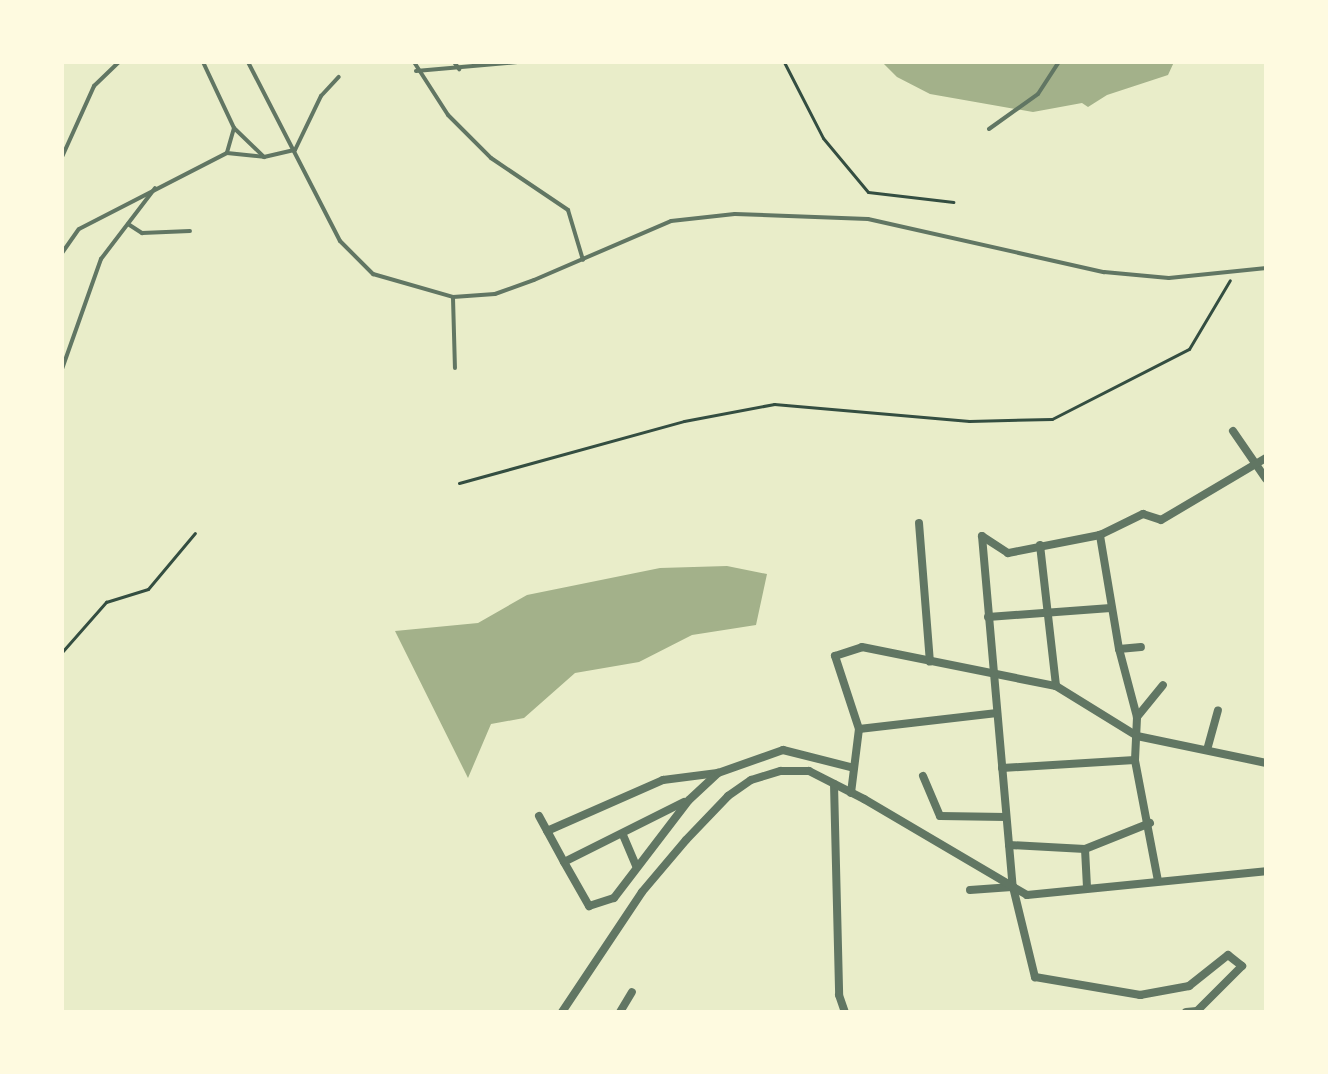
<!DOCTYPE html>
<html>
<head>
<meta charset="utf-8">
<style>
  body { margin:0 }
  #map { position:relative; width:1328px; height:1074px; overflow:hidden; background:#e9edc9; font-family:"Golos Text",sans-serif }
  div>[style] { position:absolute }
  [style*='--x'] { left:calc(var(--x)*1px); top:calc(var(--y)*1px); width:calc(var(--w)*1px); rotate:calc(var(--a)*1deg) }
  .water>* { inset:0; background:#a3b18a }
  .path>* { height:3px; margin:-1.5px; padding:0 1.5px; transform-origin:1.5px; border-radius:1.5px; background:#344e41 }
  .service>* { height:4px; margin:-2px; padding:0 2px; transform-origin:2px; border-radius:2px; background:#617663 }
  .minor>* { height:8px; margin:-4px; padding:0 4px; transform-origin:4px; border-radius:4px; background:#617663 }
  span { translate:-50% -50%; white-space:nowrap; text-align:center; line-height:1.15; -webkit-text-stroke:6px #fefae0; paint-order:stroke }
  .frame { position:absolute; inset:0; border:64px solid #fefae0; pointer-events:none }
</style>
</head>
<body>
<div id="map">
  <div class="water">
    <i style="clip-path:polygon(882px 62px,1174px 62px,1168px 75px,1107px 95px,1088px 107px,1082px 103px,1033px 112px,930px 94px,897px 77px)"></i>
    <i style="clip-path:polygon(727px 566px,767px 574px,756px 625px,692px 635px,639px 662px,575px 673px,524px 718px,491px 724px,468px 778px,395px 631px,478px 623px,527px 595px,660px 568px)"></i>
  </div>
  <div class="path">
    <i style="--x:784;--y:62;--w:85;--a:62.8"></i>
    <i style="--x:823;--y:138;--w:70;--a:50.2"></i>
    <i style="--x:868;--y:192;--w:86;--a:6.7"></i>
    <i style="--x:459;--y:483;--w:233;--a:-15.4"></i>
    <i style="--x:684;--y:421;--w:92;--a:-10.7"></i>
    <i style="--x:774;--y:404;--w:196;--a:5"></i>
    <i style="--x:969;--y:421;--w:83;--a:-1.4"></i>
    <i style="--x:1052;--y:419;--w:154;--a:-27.1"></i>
    <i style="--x:1189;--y:349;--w:80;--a:-59.3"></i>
    <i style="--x:62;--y:652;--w:67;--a:-48.7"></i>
    <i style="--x:106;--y:602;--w:44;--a:-17.2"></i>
    <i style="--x:148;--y:589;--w:73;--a:-50"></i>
  </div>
  <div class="service">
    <i style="--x:203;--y:62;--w:73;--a:64.8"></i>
    <i style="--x:234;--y:128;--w:26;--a:106"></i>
    <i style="--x:248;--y:62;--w:201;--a:62.8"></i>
    <i style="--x:340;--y:241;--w:47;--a:45"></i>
    <i style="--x:373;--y:274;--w:83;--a:16"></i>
    <i style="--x:453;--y:297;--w:42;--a:-4.1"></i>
    <i style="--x:495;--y:294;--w:41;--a:-19.7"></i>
    <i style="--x:534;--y:280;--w:149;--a:-23.3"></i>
    <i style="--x:671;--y:221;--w:64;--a:-6.2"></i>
    <i style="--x:735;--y:214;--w:133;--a:2.2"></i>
    <i style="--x:868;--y:219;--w:242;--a:12.7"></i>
    <i style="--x:1104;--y:272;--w:65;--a:5.3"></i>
    <i style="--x:1169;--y:278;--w:98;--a:-5.9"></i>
    <i style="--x:414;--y:62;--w:63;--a:57.3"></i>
    <i style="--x:448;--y:115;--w:61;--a:45"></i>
    <i style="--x:491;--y:158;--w:93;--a:34"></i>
    <i style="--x:568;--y:210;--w:52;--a:73.3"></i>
    <i style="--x:454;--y:62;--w:9;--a:54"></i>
    <i style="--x:416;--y:71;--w:102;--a:-5"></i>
    <i style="--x:234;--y:128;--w:42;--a:44"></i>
    <i style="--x:989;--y:129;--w:60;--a:-35.5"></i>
    <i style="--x:1038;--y:94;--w:38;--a:-57"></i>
    <i style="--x:62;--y:157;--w:78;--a:-65.7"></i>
    <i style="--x:94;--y:86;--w:35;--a:-44"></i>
    <i style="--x:128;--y:224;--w:17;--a:33"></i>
    <i style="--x:142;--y:233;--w:48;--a:-2.4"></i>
    <i style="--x:62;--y:253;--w:29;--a:-55"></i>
    <i style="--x:79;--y:229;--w:166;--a:-27.2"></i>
    <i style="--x:227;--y:153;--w:37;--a:6"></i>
    <i style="--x:264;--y:157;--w:32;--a:-13"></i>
    <i style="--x:295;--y:150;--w:60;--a:-64.3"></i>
    <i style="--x:321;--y:96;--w:26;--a:-47"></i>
    <i style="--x:453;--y:298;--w:70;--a:88.4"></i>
    <i style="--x:62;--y:369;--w:117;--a:-70.5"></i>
    <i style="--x:101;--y:259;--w:89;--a:-52.7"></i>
  </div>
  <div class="minor">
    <i style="--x:1233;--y:431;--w:58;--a:55.5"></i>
    <i style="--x:919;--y:523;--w:139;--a:85.5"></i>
    <i style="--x:1100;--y:535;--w:48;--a:-26"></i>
    <i style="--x:1143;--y:514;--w:19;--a:18"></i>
    <i style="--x:1161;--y:520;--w:122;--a:-30.6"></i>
    <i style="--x:1040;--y:545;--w:142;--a:83.5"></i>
    <i style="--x:988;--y:617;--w:123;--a:-4.2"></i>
    <i style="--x:1119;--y:649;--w:22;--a:-5"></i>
    <i style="--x:1137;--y:717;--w:41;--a:-50.9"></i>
    <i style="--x:859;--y:729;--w:139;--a:-6.6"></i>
    <i style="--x:1207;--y:750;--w:41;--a:-74.6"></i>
    <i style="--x:1002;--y:768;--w:133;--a:-3.4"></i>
    <i style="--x:923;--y:776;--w:43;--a:67"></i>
    <i style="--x:940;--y:816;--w:66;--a:0.9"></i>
    <i style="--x:834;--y:784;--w:211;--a:88.6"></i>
    <i style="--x:839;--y:995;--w:18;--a:71"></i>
    <i style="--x:851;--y:793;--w:64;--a:-82.9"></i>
    <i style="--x:859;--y:729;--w:77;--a:-108.2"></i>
    <i style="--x:835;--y:656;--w:28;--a:-18"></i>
    <i style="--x:862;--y:647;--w:198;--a:11.4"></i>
    <i style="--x:1056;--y:686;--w:95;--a:31.7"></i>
    <i style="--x:1137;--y:736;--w:132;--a:11.8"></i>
    <i style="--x:539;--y:816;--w:52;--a:61.5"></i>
    <i style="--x:564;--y:862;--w:134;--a:-26.6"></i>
    <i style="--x:547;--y:831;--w:127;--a:-23.7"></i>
    <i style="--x:663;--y:780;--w:55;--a:-7.3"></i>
    <i style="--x:623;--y:835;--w:33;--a:67"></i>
    <i style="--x:1009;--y:845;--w:76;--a:3"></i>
    <i style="--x:1085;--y:849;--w:70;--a:-21.8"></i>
    <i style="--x:1085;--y:849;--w:38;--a:87"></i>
    <i style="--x:564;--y:862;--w:51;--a:60.4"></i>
    <i style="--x:589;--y:906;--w:26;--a:-18"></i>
    <i style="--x:614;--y:898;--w:123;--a:-52.6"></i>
    <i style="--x:689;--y:800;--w:40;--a:-43"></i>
    <i style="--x:718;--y:773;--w:69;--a:-19.5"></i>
    <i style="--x:783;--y:750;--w:73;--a:14.2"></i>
    <i style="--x:1158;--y:881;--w:123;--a:-100.8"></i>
    <i style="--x:1135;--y:760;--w:43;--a:-87.3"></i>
    <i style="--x:1137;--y:717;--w:70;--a:-104.8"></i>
    <i style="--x:1119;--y:649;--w:116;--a:-99.5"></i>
    <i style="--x:1100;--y:535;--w:94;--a:168.9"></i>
    <i style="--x:1008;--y:553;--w:31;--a:-147"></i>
    <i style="--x:982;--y:536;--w:352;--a:85"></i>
    <i style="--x:1013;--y:887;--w:93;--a:76.3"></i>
    <i style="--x:1035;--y:977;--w:107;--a:9.7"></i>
    <i style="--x:1140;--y:995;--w:50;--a:-10.4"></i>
    <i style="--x:1189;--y:986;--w:50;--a:-38.5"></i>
    <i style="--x:1228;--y:955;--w:18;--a:38"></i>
    <i style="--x:1242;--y:966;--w:64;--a:135"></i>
    <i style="--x:1197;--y:1011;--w:11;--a:175"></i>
    <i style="--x:970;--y:890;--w:42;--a:-4.1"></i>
    <i style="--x:562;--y:1012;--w:144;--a:-56.3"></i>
    <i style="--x:642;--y:892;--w:68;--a:-49.8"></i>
    <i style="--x:686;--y:840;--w:61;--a:-46.3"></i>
    <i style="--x:728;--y:796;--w:28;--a:-35"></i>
    <i style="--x:751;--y:780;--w:31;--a:-17"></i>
    <i style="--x:781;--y:771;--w:28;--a:0"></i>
    <i style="--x:809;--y:771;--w:62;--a:27"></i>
    <i style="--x:864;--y:799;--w:189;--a:30.5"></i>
    <i style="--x:1027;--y:895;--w:240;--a:-5.7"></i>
    <i style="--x:620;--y:1012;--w:23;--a:-59"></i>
  </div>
  <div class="frame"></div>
</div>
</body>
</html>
